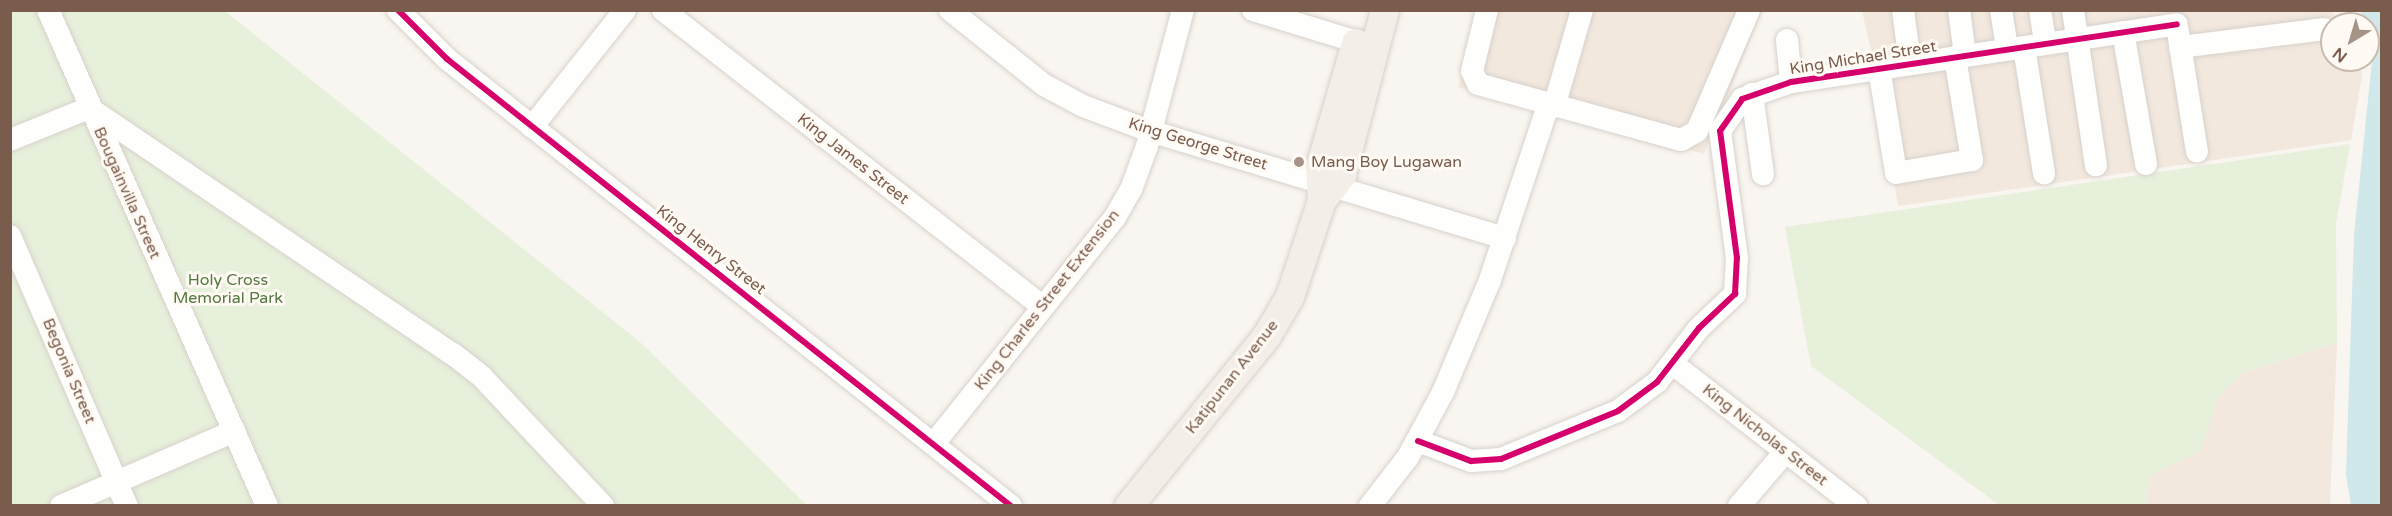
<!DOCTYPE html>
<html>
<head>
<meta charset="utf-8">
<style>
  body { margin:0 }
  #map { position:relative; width:2392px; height:516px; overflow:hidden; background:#f9f5f0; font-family:"Varela Round",sans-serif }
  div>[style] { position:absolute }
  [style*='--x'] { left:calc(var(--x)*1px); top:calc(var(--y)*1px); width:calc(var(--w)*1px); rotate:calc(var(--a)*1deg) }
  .residential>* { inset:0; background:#f2e8de }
  .green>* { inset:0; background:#e7f0db }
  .water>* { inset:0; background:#d0e8ea }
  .roads { filter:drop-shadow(0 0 2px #d7d1cb) drop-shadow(0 0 2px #d7d1cb) }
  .minor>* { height:22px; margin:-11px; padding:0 11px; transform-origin:11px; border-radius:11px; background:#fefefd }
  .major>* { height:28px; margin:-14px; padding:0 14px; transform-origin:14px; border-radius:14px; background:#f3eee8 }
  .cycleway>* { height:6px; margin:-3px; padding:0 3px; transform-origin:3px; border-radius:3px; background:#d6006c }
  .dots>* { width:16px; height:16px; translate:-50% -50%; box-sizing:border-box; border:3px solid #fffaf3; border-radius:50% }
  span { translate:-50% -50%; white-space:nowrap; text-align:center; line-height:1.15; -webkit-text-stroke:6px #fffaf3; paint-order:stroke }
  .street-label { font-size:16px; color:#7a5c4d }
  .poi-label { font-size:16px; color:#7a5c4d }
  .left { translate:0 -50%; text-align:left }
  .park-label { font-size:16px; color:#537a41 }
  .frame { position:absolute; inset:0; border:12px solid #7a5c4d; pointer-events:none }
  .north { position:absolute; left:2320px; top:12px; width:60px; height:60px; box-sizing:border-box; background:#fffaf3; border:2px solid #cabbb1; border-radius:50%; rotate:218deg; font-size:16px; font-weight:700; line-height:24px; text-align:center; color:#7a5c4d }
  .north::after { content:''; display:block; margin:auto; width:21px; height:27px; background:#a69286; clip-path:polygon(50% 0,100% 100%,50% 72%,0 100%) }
</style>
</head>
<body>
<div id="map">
  <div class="residential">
    <i style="clip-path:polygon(1479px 11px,1762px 11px,1704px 154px,1458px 87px)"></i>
    <i style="clip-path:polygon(1862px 11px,2332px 11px,2340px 24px,2332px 24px,2332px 60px,2361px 62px,2362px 76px,2351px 140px,1898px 206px,1877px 77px)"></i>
    <i style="clip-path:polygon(2337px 343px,2330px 505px,2146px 506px,2150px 475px,2200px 451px,2219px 396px,2244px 372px)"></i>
  </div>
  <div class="green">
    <i style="clip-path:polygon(10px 11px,225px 11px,640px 342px,807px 505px,11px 505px)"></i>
    <i style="clip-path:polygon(2350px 144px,2336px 224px,2337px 343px,2244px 372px,2219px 396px,2201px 451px,2150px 475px,2146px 505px,1999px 505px,1811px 366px,1785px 227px)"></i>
  </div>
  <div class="water">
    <i style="clip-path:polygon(2360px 11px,2382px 11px,2381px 506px,2351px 505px,2346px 475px,2354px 235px,2372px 61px,2368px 24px)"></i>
  </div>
  <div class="roads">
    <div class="minor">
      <i style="--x:48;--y:10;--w:542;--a:66.18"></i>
      <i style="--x:398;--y:10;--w:69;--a:45"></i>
      <i style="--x:447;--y:59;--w:720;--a:38.4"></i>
      <i style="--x:663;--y:10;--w:482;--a:38"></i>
      <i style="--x:950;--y:10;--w:120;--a:38.6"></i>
      <i style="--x:1044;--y:85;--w:44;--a:28.3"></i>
      <i style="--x:1083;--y:106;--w:72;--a:20.5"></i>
      <i style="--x:1150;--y:131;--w:371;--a:16.8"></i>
      <i style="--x:1253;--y:10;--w:109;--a:17.1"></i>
      <i style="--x:1487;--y:10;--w:63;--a:103.8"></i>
      <i style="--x:1472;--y:71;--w:14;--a:65"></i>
      <i style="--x:1478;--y:84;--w:211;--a:15.4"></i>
      <i style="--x:1681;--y:140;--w:18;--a:-29"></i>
      <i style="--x:1697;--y:131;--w:132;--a:-66.7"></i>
      <i style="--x:1903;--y:10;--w:53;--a:82.5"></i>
      <i style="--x:1959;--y:10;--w:45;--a:82.4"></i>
      <i style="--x:2001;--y:10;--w:39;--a:81"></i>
      <i style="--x:2040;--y:10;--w:33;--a:81"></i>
      <i style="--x:2073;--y:10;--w:157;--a:81.6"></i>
      <i style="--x:2123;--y:32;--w:134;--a:80.1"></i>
      <i style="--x:2178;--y:32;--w:121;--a:81"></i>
      <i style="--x:1787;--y:40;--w:42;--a:84.6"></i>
      <i style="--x:2024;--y:47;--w:128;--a:81"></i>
      <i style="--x:2180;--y:47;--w:145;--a:-7.1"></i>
      <i style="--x:1879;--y:68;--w:106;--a:80.8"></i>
      <i style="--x:1896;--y:173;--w:77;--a:-9.7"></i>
      <i style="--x:1972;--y:160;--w:104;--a:-99.4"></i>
      <i style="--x:1752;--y:94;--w:81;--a:82.2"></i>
      <i style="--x:1554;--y:107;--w:101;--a:-73.9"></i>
      <i style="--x:532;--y:127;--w:149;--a:-51.5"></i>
      <i style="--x:10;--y:140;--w:85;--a:-22.1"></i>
      <i style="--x:89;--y:108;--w:439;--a:34.1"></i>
      <i style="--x:453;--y:354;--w:37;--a:38"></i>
      <i style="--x:482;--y:377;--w:177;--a:46.8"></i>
      <i style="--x:10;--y:236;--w:294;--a:66.6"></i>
      <i style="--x:1673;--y:364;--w:232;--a:37.8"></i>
      <i style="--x:1418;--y:441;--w:57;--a:20.7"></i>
      <i style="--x:1471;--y:461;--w:30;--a:-4"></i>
      <i style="--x:1501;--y:459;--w:126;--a:-22.3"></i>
      <i style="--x:1618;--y:411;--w:49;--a:-36.6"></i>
      <i style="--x:1657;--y:382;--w:68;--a:-52.1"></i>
      <i style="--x:1699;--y:328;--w:50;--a:-43.4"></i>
      <i style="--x:1735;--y:294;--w:36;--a:-87"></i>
      <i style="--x:1737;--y:258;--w:128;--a:-97.6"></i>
      <i style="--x:1720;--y:131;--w:39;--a:-55"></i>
      <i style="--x:1742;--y:99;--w:52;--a:-19.1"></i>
      <i style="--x:1791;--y:82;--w:390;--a:-8.5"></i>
      <i style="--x:935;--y:442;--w:288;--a:-51.3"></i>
      <i style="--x:1115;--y:217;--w:34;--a:-60"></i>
      <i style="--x:1132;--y:187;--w:44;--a:-69.9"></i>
      <i style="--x:1147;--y:146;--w:141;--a:-75.2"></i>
      <i style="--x:61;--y:506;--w:189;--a:-23.4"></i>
      <i style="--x:1370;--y:506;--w:62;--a:-52.2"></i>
      <i style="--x:1408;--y:457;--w:74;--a:-61.7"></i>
      <i style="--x:1443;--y:392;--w:121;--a:-67.2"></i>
      <i style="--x:1490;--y:280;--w:183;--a:-71.6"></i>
      <i style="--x:1739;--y:506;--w:72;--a:-49.5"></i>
    </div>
    <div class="major">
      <i style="--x:1322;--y:201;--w:33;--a:-93"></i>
      <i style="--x:1320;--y:168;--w:130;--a:-73.9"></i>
      <i style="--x:1129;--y:506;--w:219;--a:-50.9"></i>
      <i style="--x:1267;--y:336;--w:45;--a:-59.5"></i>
      <i style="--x:1290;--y:297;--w:101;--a:-71.6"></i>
      <i style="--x:1322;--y:201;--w:33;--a:-52"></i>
      <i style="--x:1342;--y:175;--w:171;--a:-75.4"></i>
    </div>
  </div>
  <div class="cycleway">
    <i style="--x:398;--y:10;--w:69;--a:45"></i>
    <i style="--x:447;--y:59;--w:720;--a:38.4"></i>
    <i style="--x:1418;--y:441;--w:57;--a:20.7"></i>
    <i style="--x:1471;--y:461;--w:30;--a:-4"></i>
    <i style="--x:1501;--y:459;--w:126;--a:-22.3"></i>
    <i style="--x:1618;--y:411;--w:49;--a:-36.6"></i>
    <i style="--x:1657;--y:382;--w:68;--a:-52.1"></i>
    <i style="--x:1699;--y:328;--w:50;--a:-43.4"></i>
    <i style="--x:1735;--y:294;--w:36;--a:-87"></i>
    <i style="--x:1737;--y:258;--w:128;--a:-97.6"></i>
    <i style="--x:1720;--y:131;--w:39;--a:-55"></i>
    <i style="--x:1742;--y:99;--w:52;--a:-19.1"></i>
    <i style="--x:1791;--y:82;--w:390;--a:-8.5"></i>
  </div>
  <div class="dots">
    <i style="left:1299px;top:162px;background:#a69286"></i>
  </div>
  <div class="street-label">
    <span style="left:1863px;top:58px;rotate:-9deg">King Michael Street</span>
    <span style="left:1198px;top:144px;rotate:17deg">King George Street</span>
    <span style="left:853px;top:159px;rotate:38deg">King James Street</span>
    <span style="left:127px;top:193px;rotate:66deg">Bougainvilla Street</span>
    <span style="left:711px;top:250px;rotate:38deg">King Henry Street</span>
    <span style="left:1047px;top:300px;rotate:-52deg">King Charles Street Extension</span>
    <span style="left:69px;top:371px;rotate:67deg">Begonia Street</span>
    <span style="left:1232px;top:377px;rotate:-52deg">Katipunan Avenue</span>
    <span style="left:1765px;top:435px;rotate:38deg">King Nicholas Street</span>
  </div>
  <div class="poi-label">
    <span class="left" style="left:1311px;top:162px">Mang Boy Lugawan</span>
  </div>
  <div class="park-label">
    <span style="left:228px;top:289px">Holy Cross<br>Memorial Park</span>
  </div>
  <div class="frame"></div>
  <div class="north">N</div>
</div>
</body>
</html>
